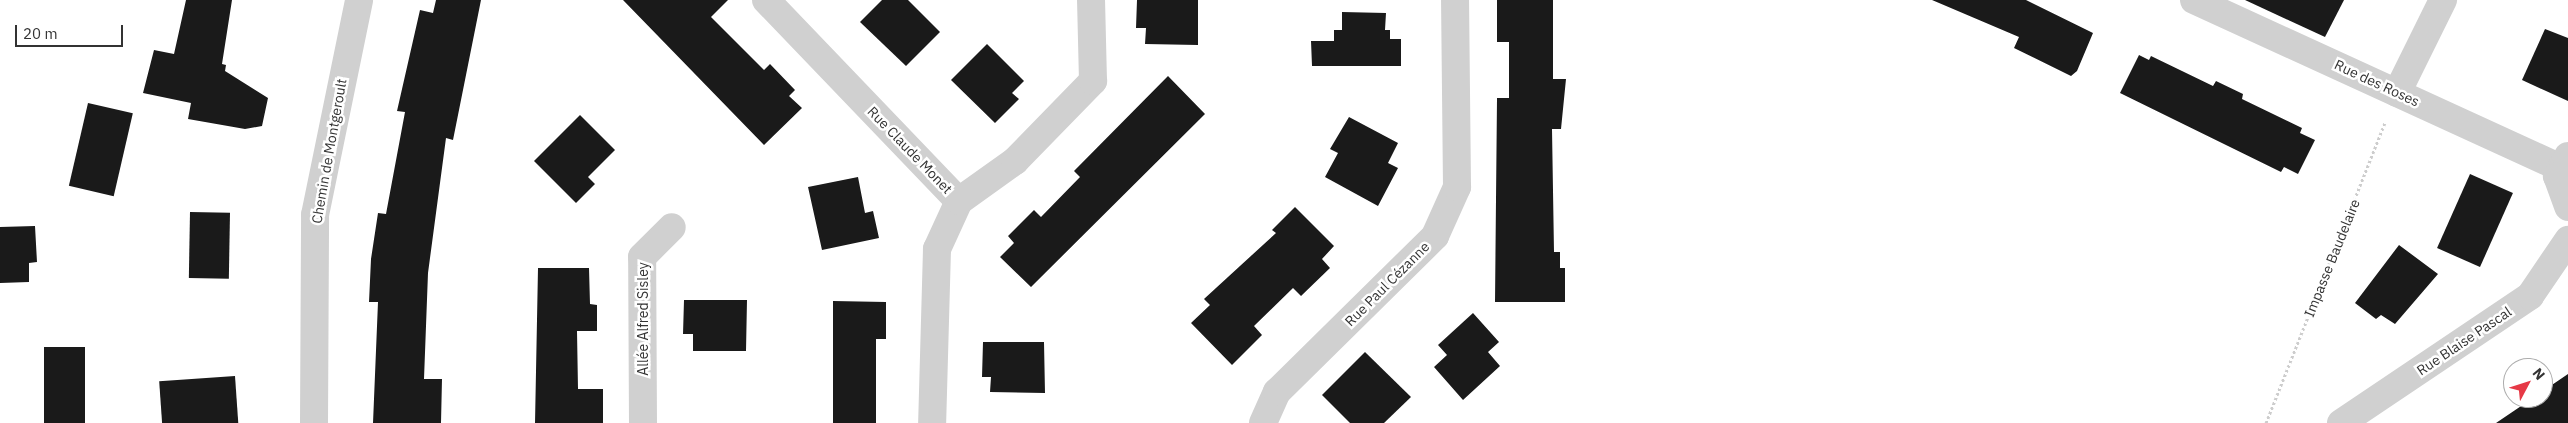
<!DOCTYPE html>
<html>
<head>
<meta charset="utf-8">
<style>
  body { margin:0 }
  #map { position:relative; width:2568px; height:423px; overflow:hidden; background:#fff; font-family:"IBM Plex Sans",sans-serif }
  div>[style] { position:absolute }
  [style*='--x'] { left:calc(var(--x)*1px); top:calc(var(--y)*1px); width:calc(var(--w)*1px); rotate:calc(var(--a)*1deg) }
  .building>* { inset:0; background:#1a1a1a; transform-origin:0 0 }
  .path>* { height:3px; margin-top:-1.5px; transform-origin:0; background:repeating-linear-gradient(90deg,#cdcdcd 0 2.5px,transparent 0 5px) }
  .minor>* { height:28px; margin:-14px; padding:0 14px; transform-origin:14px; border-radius:14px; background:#d0d0d0 }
  .tertiary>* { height:28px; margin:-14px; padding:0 14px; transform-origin:14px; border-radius:14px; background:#d0d0d0 }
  span { translate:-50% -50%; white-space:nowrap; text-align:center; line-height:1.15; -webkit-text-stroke:5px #fff; paint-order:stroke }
  .street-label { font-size:14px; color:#333 }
  .north { position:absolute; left:2503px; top:358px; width:50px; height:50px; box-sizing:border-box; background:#fff; border:1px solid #adadad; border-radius:50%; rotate:50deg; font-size:14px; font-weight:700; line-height:20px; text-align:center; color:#333 }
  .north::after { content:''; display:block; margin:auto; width:18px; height:22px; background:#e63946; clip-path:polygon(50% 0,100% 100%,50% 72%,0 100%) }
  .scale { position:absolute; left:15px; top:25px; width:108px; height:22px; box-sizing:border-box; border:2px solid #333; border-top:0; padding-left:6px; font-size:15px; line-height:18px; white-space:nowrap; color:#333; -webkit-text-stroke:4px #fff; paint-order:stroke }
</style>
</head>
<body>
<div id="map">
  <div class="building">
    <i style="clip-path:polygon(186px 0,232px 0,222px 64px,226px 65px,225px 71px,268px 98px,262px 126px,245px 129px,188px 119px,191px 103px,143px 93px,154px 50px,174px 54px)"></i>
    <i style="clip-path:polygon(436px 0,481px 0,453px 140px,446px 138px,428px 273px,424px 379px,442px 379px,441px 423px,373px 423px,378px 302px,369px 302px,371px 259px,378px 213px,386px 214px,405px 112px,397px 111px,420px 10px,433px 13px)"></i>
    <i style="clip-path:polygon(623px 0,728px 0,711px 17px,764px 70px,770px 64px,795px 90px,789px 96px,802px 108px,764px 145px)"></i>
    <i style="clip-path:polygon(882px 0,908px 0,940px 32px,906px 66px,860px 22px)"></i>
    <i style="clip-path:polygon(1137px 0,1198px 0,1198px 45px,1145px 44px,1146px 28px,1136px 28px)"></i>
    <i style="clip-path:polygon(1497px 0,1553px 0,1553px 79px,1566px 79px,1561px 129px,1552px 129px,1554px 252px,1560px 252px,1560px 268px,1565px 268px,1565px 302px,1495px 302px,1497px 98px,1509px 98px,1509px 42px,1497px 42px)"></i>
    <i style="clip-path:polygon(1932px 0,2026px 0,2093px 33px,2077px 71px,2071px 76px,2014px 48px,2019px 37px)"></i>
    <i style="clip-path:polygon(2245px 0,2344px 0,2325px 37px)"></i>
    <i style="clip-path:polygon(1342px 12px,1386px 13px,1385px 30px,1390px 30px,1390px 39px,1401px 39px,1401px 66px,1312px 66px,1311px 41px,1334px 41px,1334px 30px,1342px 30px)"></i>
    <i style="clip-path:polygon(2545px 29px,2568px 38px,2568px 101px,2522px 80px)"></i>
    <i style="clip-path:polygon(987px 44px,1024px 81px,1012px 93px,1019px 99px,995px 123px,951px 80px)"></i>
    <i style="clip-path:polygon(2139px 55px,2149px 60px,2151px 56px,2213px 86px,2216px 81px,2243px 94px,2242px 99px,2302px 128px,2300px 133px,2315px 140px,2298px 174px,2284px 167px,2281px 172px,2120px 93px)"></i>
    <i style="clip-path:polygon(1168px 76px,1205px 114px,1031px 287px,1000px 257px,1014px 243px,1008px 236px,1034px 210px,1041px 217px,1080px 177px,1074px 171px)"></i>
    <i style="left:88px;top:103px;width:46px;height:85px;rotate:13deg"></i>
    <i style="clip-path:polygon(580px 115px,615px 150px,588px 177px,595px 184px,576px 203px,534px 161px)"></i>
    <i style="clip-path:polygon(1349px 117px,1398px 143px,1388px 163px,1398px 168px,1378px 206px,1325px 177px,1338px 153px,1330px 149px)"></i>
    <i style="left:2470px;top:174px;width:47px;height:81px;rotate:24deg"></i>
    <i style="clip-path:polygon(858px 177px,865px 213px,873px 211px,879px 238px,822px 250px,808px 187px)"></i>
    <i style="clip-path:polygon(1295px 207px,1334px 246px,1322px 259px,1330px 268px,1301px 296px,1293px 288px,1254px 326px,1262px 335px,1232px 365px,1191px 323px,1210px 305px,1204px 299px,1276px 233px,1272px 230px)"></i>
    <i style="left:190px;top:212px;width:40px;height:66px;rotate:1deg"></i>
    <i style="clip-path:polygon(35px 226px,37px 262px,29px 263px,29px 282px,0 283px,0 227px)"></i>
    <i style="clip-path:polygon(2399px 245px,2438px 274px,2395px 324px,2381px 315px,2376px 319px,2355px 303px)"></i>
    <i style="clip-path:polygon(538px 268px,589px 268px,590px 304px,597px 305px,597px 331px,577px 331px,578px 389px,603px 389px,603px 423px,535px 423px)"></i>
    <i style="clip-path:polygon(684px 300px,747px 300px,746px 351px,693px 351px,693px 334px,683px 334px)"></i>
    <i style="clip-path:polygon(833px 301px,886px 302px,886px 339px,876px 339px,876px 423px,833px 423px)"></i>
    <i style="clip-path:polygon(1473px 313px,1499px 342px,1488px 352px,1500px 366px,1463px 400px,1434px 367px,1447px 355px,1438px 345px)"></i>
    <i style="clip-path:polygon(983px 342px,1044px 342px,1045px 393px,990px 392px,991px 377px,982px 377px)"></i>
    <i style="left:85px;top:347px;width:76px;height:41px;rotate:90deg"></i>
    <i style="clip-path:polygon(1365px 352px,1411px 397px,1384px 423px,1350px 423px,1322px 395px)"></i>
    <i style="clip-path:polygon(2568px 374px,2568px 423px,2496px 423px,2533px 398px,2543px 398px,2543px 391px)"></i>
    <i style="left:235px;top:376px;width:47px;height:76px;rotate:86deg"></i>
  </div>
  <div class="path">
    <i style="--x:2266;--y:423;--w:323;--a:-68.4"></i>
  </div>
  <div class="minor">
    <i style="--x:766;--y:0;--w:279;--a:46.2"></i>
    <i style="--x:959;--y:201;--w:53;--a:114.6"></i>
    <i style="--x:937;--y:249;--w:174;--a:91.6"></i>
    <i style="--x:2194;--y:0;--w:401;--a:24.6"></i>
    <i style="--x:2397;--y:93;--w:104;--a:-63.7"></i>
    <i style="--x:2568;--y:156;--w:23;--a:119"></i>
    <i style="--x:2557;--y:176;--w:33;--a:70"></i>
    <i style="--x:959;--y:201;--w:69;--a:-35.5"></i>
    <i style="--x:1015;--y:161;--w:112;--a:-45.7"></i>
    <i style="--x:1093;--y:81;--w:81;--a:-91.4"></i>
    <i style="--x:643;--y:423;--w:166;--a:-90.3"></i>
    <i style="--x:642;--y:257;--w:42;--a:-45"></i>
    <i style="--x:1263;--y:423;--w:34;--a:-66"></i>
    <i style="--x:1277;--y:392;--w:222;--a:-44.6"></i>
    <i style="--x:1435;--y:236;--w:54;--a:-65.8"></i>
    <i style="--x:1457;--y:187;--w:187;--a:-90.6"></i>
    <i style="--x:2341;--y:423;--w:228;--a:-33.9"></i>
    <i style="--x:2530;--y:296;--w:68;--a:-55.8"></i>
  </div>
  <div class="tertiary">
    <i style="--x:314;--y:423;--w:208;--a:-89.7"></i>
    <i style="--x:315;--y:215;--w:219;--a:-78.4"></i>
  </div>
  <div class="street-label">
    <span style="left:2377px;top:83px;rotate:25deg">Rue des Roses</span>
    <span style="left:910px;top:150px;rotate:46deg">Rue Claude Monet</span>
    <span style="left:329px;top:151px;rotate:-80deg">Chemin de Montgeroult</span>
    <span style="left:2332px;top:258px;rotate:-68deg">Impasse Baudelaire</span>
    <span style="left:1387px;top:284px;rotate:-45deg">Rue Paul Cézanne</span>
    <span style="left:643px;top:319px;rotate:-90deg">Allée Alfred Sisley</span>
    <span style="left:2464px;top:341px;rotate:-34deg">Rue Blaise Pascal</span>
  </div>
  <div class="north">N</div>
  <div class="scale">20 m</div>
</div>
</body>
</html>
